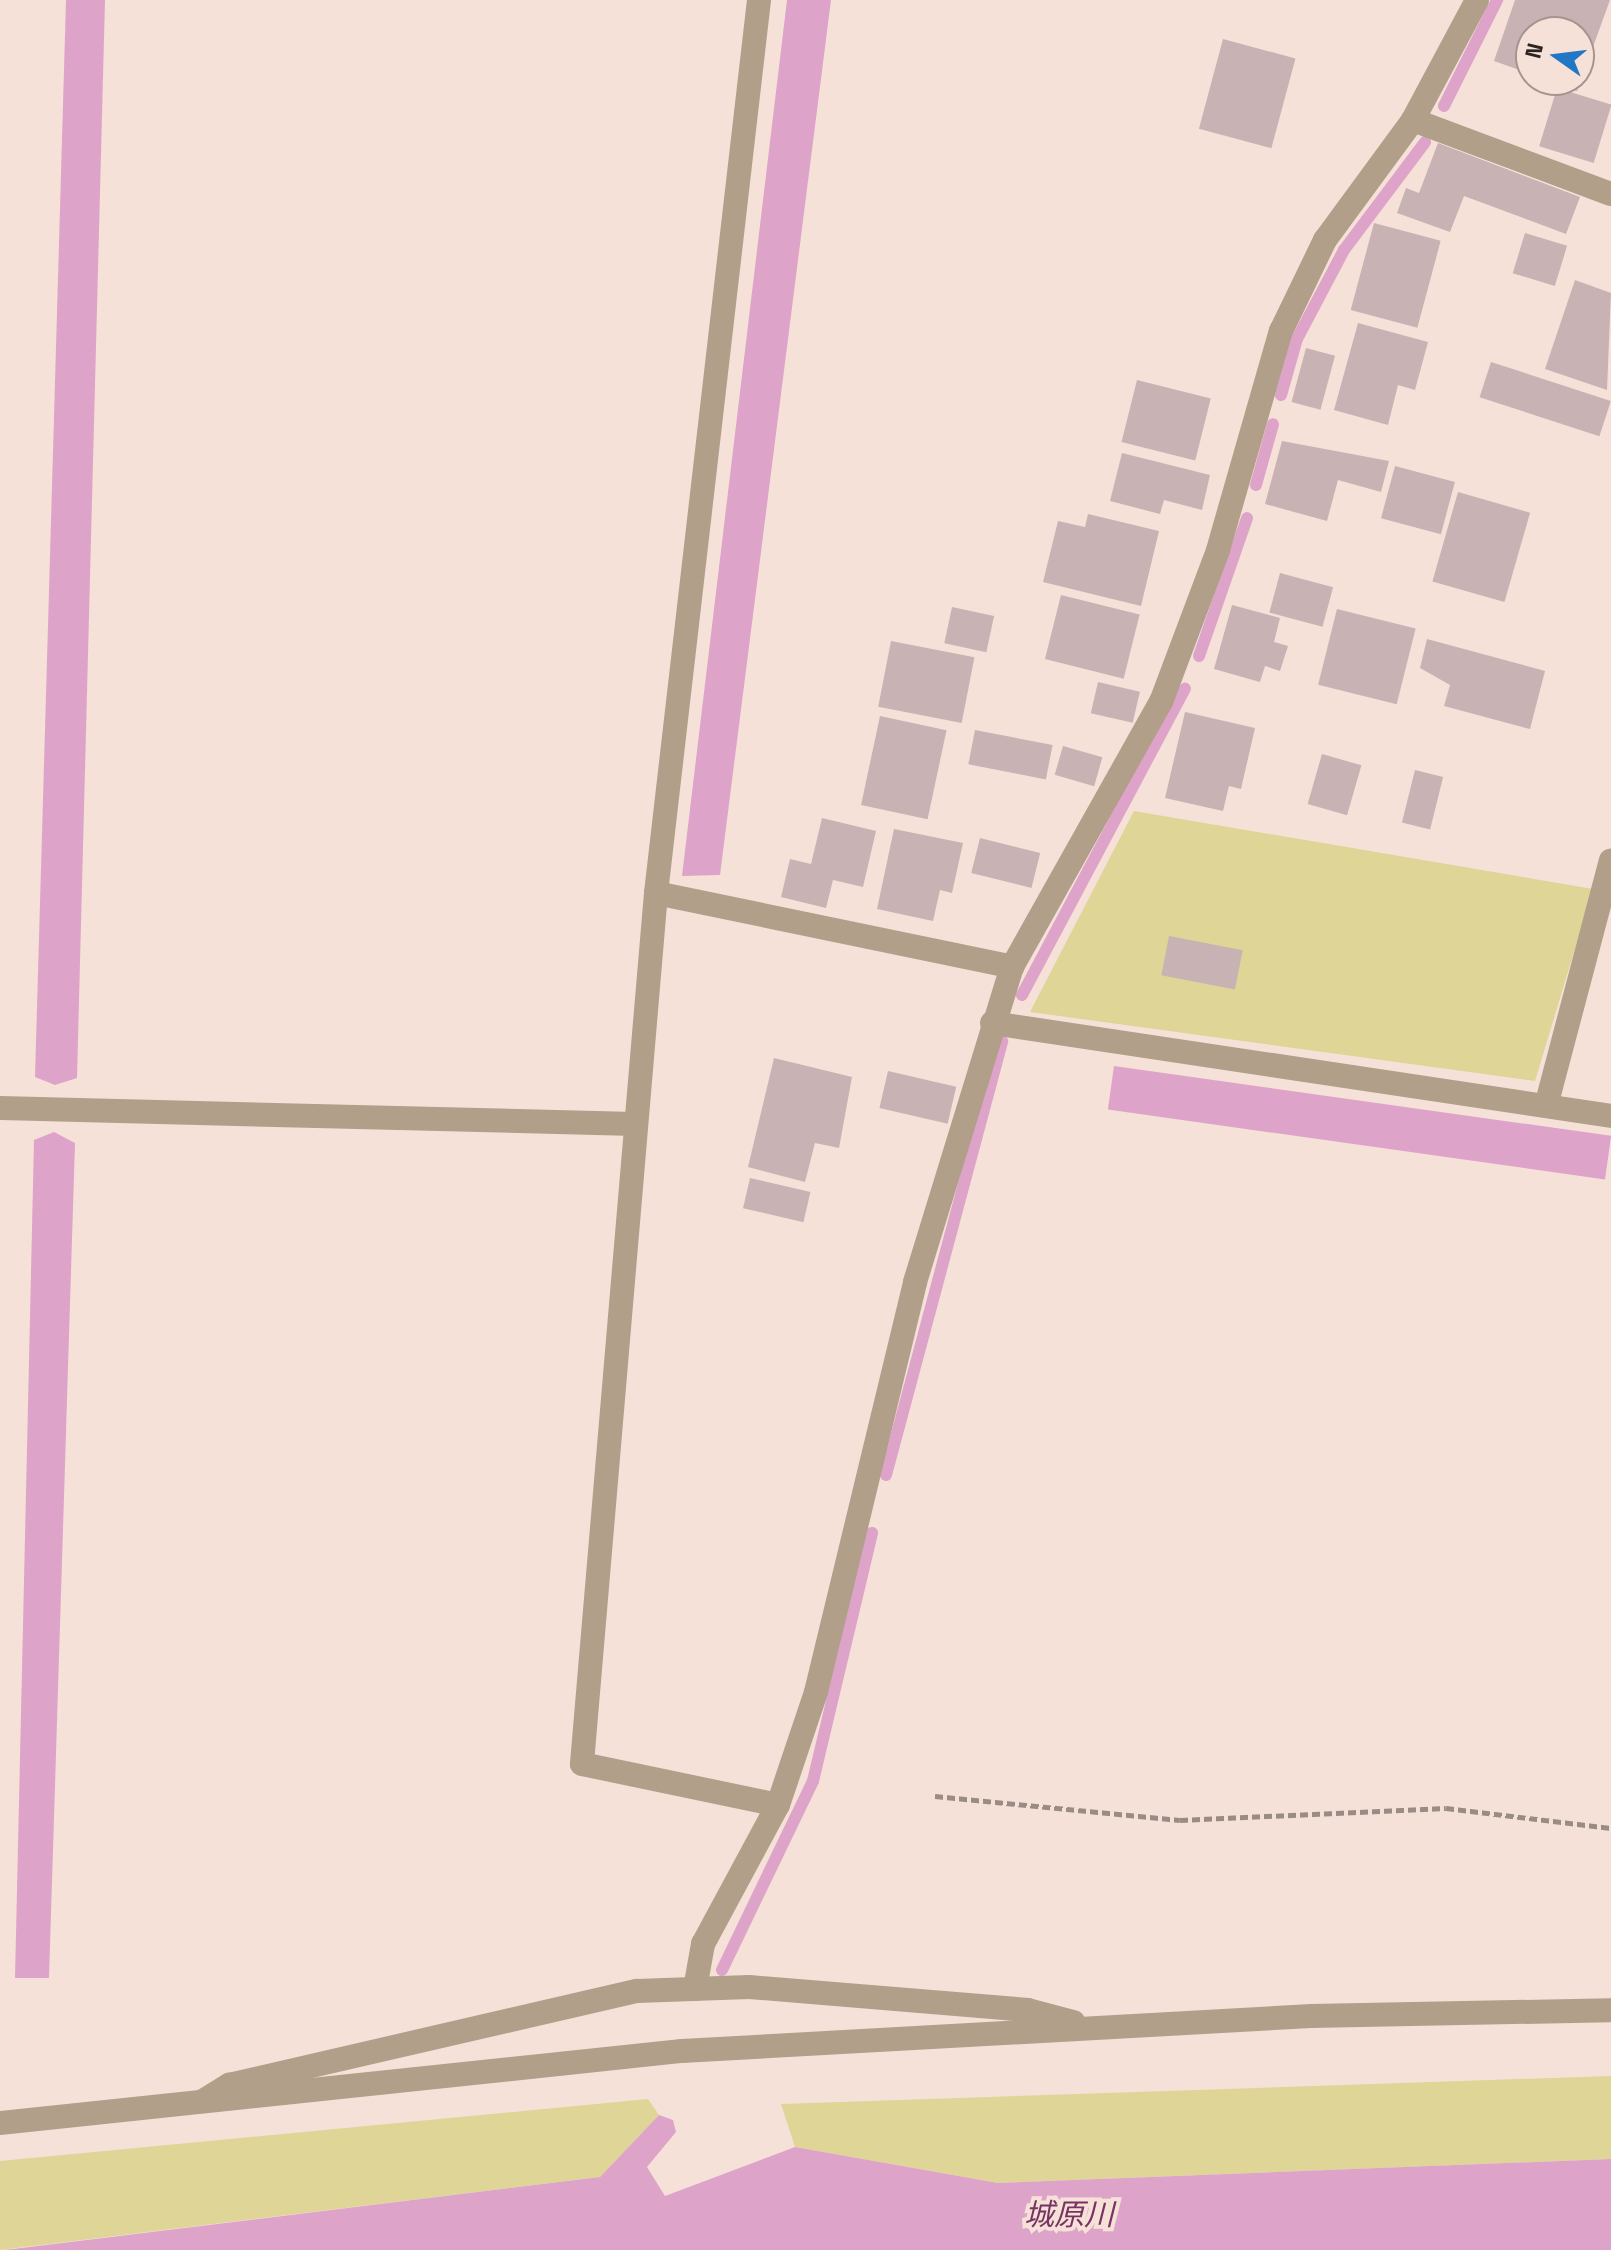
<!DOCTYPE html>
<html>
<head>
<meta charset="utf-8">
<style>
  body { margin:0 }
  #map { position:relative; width:1611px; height:2250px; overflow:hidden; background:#f6e1d9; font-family:"Space Grotesk","Noto Sans JP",sans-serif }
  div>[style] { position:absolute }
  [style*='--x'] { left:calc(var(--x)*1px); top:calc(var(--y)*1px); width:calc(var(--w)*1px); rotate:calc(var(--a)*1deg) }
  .green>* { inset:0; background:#ded597 }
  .water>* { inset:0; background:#dea3c8; transform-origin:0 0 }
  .stream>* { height:12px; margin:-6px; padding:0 6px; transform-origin:6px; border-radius:6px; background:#dea3c8 }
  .building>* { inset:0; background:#c8b2b4; transform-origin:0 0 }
  .path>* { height:5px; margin-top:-2.5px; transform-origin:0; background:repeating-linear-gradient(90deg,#9a8b85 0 8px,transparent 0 12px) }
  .minor>* { height:24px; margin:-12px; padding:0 12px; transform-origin:12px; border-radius:12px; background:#b29f89 }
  span { translate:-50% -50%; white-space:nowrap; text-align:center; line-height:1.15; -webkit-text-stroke:8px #f6e1d9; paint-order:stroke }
  .water-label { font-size:30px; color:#793363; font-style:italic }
  .north { position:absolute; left:1515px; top:16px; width:80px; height:80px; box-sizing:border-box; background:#f6e1d9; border:2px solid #a5958f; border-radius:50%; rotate:284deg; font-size:22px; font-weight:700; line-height:32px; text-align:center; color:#2c2421 }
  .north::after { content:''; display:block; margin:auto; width:28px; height:36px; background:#2277c5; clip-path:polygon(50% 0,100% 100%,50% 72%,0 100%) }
</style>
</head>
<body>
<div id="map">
  <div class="green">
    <i style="clip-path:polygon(1134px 811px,1593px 889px,1535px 1081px,1030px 1012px)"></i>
    <i style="clip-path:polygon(1611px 2076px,1611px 2159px,998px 2183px,795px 2147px,781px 2104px)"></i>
    <i style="clip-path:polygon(648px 2099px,659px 2115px,600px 2177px,0 2250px,0 2161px)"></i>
  </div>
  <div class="water">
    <i style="clip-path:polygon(66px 0,105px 0,77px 1078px,55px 1085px,35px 1077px)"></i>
    <i style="clip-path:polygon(787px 0,831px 0,720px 875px,682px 876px)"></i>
    <i style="left:1114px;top:1066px;width:502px;height:44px;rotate:8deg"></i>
    <i style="clip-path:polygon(54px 1132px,75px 1143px,49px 1978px,15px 1978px,34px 1140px)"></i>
    <i style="clip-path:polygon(659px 2115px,673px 2120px,676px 2132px,647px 2167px,665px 2196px,795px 2147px,998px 2183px,1611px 2159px,1611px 2250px,5px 2250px,600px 2177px)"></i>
  </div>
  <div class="stream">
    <i style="--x:1444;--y:106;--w:119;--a:-63.4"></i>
    <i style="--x:1281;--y:395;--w:58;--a:-74.1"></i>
    <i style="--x:1297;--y:339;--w:101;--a:-62.2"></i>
    <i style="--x:1344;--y:250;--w:135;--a:-53.1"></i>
    <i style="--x:1256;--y:485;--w:63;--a:-74.4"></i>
    <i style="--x:1199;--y:656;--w:146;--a:-70.8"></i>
    <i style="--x:1022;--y:995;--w:347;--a:-62"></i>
    <i style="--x:886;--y:1475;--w:449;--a:-75"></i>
    <i style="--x:722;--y:1970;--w:210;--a:-64.3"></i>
    <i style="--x:813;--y:1781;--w:255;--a:-76.6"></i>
  </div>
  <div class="building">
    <i style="clip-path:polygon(1515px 0,1610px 0,1577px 91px,1547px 80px,1579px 80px,1579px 32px,1531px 32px,1531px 74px,1494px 61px)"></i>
    <i style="left:1223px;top:39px;width:75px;height:93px;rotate:15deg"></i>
    <i style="left:1557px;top:88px;width:57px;height:61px;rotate:17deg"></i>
    <i style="clip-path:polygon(1438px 143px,1580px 197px,1566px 234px,1464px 196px,1450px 232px,1397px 213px,1406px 188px,1419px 193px)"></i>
    <i style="left:1374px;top:223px;width:69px;height:90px;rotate:15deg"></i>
    <i style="left:1525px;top:233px;width:44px;height:42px;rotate:17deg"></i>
    <i style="clip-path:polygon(1575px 280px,1611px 293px,1607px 390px,1545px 369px)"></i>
    <i style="clip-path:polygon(1358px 323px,1428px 342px,1415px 390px,1398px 385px,1388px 425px,1334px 410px)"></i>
    <i style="left:1306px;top:348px;width:30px;height:56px;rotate:15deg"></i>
    <i style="left:1491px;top:362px;width:126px;height:37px;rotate:18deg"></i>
    <i style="left:1137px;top:380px;width:76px;height:64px;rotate:14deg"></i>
    <i style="clip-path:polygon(1282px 441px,1389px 461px,1381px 492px,1338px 480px,1327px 521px,1265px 504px)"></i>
    <i style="clip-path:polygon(1122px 453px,1210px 475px,1202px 510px,1164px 500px,1160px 514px,1110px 501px)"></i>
    <i style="left:1395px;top:466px;width:62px;height:54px;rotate:15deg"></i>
    <i style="left:1458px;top:492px;width:75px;height:93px;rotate:16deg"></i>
    <i style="clip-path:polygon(1088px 514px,1159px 531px,1141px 606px,1043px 582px,1058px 521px,1085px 527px)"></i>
    <i style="left:1280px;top:573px;width:55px;height:41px;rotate:15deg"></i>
    <i style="left:1061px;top:595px;width:81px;height:66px;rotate:14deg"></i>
    <i style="clip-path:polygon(1232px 605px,1280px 618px,1274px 642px,1288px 646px,1280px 671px,1265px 666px,1260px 682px,1214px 669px)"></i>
    <i style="left:952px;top:607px;width:43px;height:37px;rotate:12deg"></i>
    <i style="left:1337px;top:609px;width:81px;height:78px;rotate:14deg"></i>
    <i style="clip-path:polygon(1427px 639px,1545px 671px,1530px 729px,1444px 706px,1450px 685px,1420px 668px)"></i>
    <i style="left:891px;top:641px;width:85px;height:67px;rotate:11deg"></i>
    <i style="left:1098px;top:682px;width:43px;height:32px;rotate:13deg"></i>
    <i style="clip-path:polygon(1185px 712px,1255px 728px,1241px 789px,1229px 786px,1223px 811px,1165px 798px)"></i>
    <i style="left:880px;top:716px;width:68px;height:91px;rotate:12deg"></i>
    <i style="left:975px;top:730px;width:79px;height:35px;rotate:11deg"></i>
    <i style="left:1063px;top:746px;width:41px;height:30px;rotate:16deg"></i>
    <i style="left:1322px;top:754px;width:41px;height:52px;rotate:16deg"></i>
    <i style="left:1415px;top:770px;width:29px;height:54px;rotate:14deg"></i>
    <i style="clip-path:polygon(822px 818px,876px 831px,863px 887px,833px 880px,826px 908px,781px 897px,790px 859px,811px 864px)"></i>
    <i style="clip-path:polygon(894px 829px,963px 843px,952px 893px,940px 890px,933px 921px,877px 909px)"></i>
    <i style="left:980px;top:838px;width:62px;height:36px;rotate:14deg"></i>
    <i style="left:1169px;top:936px;width:75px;height:40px;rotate:11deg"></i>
    <i style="clip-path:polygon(774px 1058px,852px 1077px,839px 1148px,815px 1143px,805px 1182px,748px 1167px)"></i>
    <i style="left:888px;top:1071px;width:70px;height:38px;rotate:13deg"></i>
    <i style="left:750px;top:1178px;width:62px;height:31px;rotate:13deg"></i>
  </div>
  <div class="path">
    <i style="--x:935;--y:1796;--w:246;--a:5.6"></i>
    <i style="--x:1180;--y:1820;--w:266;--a:-2.6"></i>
    <i style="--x:1446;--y:1808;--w:166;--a:6.9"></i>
  </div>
  <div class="minor">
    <i style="--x:759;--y:0;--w:899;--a:96.58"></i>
    <i style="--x:656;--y:893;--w:874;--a:94.86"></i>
    <i style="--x:582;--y:1764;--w:200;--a:11.8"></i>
    <i style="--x:1413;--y:120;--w:211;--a:20.5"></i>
    <i style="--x:656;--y:893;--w:364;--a:11.7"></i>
    <i style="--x:992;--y:1023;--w:626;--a:8.54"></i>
    <i style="--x:1546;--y:1106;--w:254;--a:-75.2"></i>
    <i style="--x:0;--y:1108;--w:635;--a:1.44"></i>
    <i style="--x:695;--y:1989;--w:46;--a:-79.9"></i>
    <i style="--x:703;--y:1944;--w:158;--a:-61.7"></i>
    <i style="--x:778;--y:1805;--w:119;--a:-71.4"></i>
    <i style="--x:816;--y:1692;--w:422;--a:-76.4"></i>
    <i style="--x:915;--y:1282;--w:330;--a:-72.9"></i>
    <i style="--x:1012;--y:967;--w:304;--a:-60.7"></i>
    <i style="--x:1161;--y:702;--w:162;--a:-69.4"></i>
    <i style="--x:1218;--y:550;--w:228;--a:-74"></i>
    <i style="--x:1281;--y:331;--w:101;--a:-64.2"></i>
    <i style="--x:1325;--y:240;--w:149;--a:-53.7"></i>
    <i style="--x:1413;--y:120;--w:136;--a:-61.9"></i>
    <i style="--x:203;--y:2101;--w:31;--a:-32"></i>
    <i style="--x:229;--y:2085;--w:419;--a:-13"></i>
    <i style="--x:637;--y:1991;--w:112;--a:-2"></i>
    <i style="--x:749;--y:1987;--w:280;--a:4.7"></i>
    <i style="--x:1028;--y:2010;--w:47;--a:14.9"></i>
    <i style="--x:0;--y:2123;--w:686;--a:-6.03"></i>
    <i style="--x:682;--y:2051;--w:630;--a:-3.18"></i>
    <i style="--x:1311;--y:2016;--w:300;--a:-1.1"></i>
  </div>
  <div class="water-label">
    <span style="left:1069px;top:2215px">城原川</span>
  </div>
  <div class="north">N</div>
</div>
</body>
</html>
